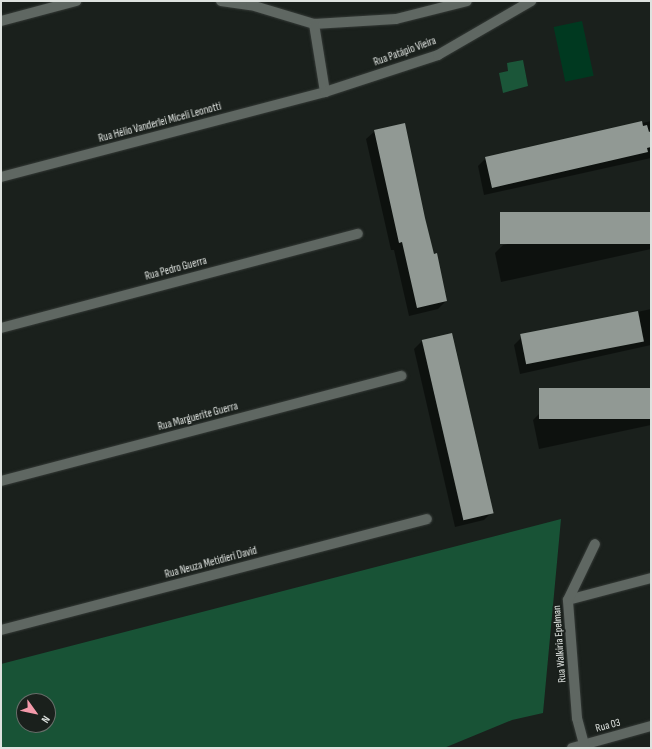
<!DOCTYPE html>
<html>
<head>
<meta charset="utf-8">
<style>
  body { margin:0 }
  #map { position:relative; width:652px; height:749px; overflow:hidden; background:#1a201c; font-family:"Sofia Sans Condensed",sans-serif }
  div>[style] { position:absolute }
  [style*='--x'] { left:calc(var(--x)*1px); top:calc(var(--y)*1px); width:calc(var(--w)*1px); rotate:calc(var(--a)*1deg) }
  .green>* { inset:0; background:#003920; transform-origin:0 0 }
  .forest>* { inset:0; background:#185336 }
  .water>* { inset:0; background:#1b5639 }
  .shadow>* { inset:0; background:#0007 }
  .building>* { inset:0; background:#919994; transform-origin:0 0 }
  .roads { filter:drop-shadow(0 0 1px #353a37) drop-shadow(0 0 1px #353a37) }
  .minor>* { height:10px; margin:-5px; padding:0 5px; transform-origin:5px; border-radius:5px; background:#5f6762 }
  span { translate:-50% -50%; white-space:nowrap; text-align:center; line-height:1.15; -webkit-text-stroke:4px #1a201c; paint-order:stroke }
  .street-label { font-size:11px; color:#dee2df }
  .frame { position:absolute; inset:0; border:2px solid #dee2df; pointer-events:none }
  .north { position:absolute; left:16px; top:693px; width:40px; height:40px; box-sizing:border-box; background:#1a201c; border:1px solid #686e6a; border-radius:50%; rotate:123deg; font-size:11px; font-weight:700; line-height:16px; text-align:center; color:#dee2df }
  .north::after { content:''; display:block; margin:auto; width:14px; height:18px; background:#f39aaa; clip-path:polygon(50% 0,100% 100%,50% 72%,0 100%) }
</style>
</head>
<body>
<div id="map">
  <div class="green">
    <i style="left:582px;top:21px;width:56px;height:29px;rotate:78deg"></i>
  </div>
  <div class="forest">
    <i style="clip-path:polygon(evenodd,561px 519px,543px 713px,512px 720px,444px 748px,1px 748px,1px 664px,561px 519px,24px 701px,48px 701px,48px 725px,24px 725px,24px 701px)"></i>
  </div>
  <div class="water">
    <i style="clip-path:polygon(523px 60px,528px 86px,503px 93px,499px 73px,508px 71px,507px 63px)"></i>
  </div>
  <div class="shadow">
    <i style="clip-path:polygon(651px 121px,651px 158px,484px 195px,478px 166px,486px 158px)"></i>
    <i style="clip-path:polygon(375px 131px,433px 255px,446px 301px,438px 309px,409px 316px,394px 250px,391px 250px,366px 139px)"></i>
    <i style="clip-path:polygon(651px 213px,651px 249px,501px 282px,495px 253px,503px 245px)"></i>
    <i style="clip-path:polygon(651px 309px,651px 345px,520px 374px,514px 345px,522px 337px)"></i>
    <i style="clip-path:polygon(451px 334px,492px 512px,484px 520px,455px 527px,414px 349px,422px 341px)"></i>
    <i style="clip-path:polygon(651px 389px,651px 425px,539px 449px,533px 420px,541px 412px)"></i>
  </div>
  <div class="building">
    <i style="clip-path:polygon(642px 121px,643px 126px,647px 125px,649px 132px,651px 131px,651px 147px,647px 148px,648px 152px,492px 188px,485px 157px)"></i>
    <i style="clip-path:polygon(405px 123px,425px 218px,434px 254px,437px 253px,447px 301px,417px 308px,402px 242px,399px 243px,374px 130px)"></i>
    <i style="left:651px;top:212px;width:32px;height:151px;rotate:90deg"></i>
    <i style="left:638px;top:311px;width:31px;height:120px;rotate:79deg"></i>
    <i style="left:452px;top:333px;width:185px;height:31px;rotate:77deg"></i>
    <i style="left:651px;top:388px;width:31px;height:112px;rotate:90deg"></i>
  </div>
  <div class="roads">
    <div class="minor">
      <i style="--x:221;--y:1;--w:30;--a:8"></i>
      <i style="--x:251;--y:5;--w:66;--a:16.8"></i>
      <i style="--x:314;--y:24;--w:82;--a:-3.5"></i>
      <i style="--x:396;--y:19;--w:73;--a:-14.2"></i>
      <i style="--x:1;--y:21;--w:78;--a:-14.9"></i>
      <i style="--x:314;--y:24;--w:69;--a:80.8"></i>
      <i style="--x:1;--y:177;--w:335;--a:-14.7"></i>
      <i style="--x:325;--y:92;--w:119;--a:-18.1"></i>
      <i style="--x:438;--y:55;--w:108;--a:-30.1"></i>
      <i style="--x:1;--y:328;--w:369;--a:-14.8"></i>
      <i style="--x:1;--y:481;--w:414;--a:-14.7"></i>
      <i style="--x:568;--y:600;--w:86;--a:-14.8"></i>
      <i style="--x:1;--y:630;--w:440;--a:-14.6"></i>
      <i style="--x:572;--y:748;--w:82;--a:-15.6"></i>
      <i style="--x:585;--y:748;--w:31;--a:-105"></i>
      <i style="--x:577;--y:718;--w:118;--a:-94.4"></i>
      <i style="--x:568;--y:600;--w:62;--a:-64.3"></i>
    </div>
  </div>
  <div class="street-label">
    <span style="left:405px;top:52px;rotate:-20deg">Rua Patápio Vieira</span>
    <span style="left:160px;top:123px;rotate:-15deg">Rua Hélio Vanderlei Miceli Leonotti</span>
    <span style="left:176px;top:269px;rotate:-15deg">Rua Pedro Guerra</span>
    <span style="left:198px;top:417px;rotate:-15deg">Rua Marguerite Guerra</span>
    <span style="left:211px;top:563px;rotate:-15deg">Rua Neuza Metidieri David</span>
    <span style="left:560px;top:644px;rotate:-94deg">Rua Walkiria Epelman</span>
    <span style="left:608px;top:726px;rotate:-15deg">Rua 03</span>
  </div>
  <div class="frame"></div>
  <div class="north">N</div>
</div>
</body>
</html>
